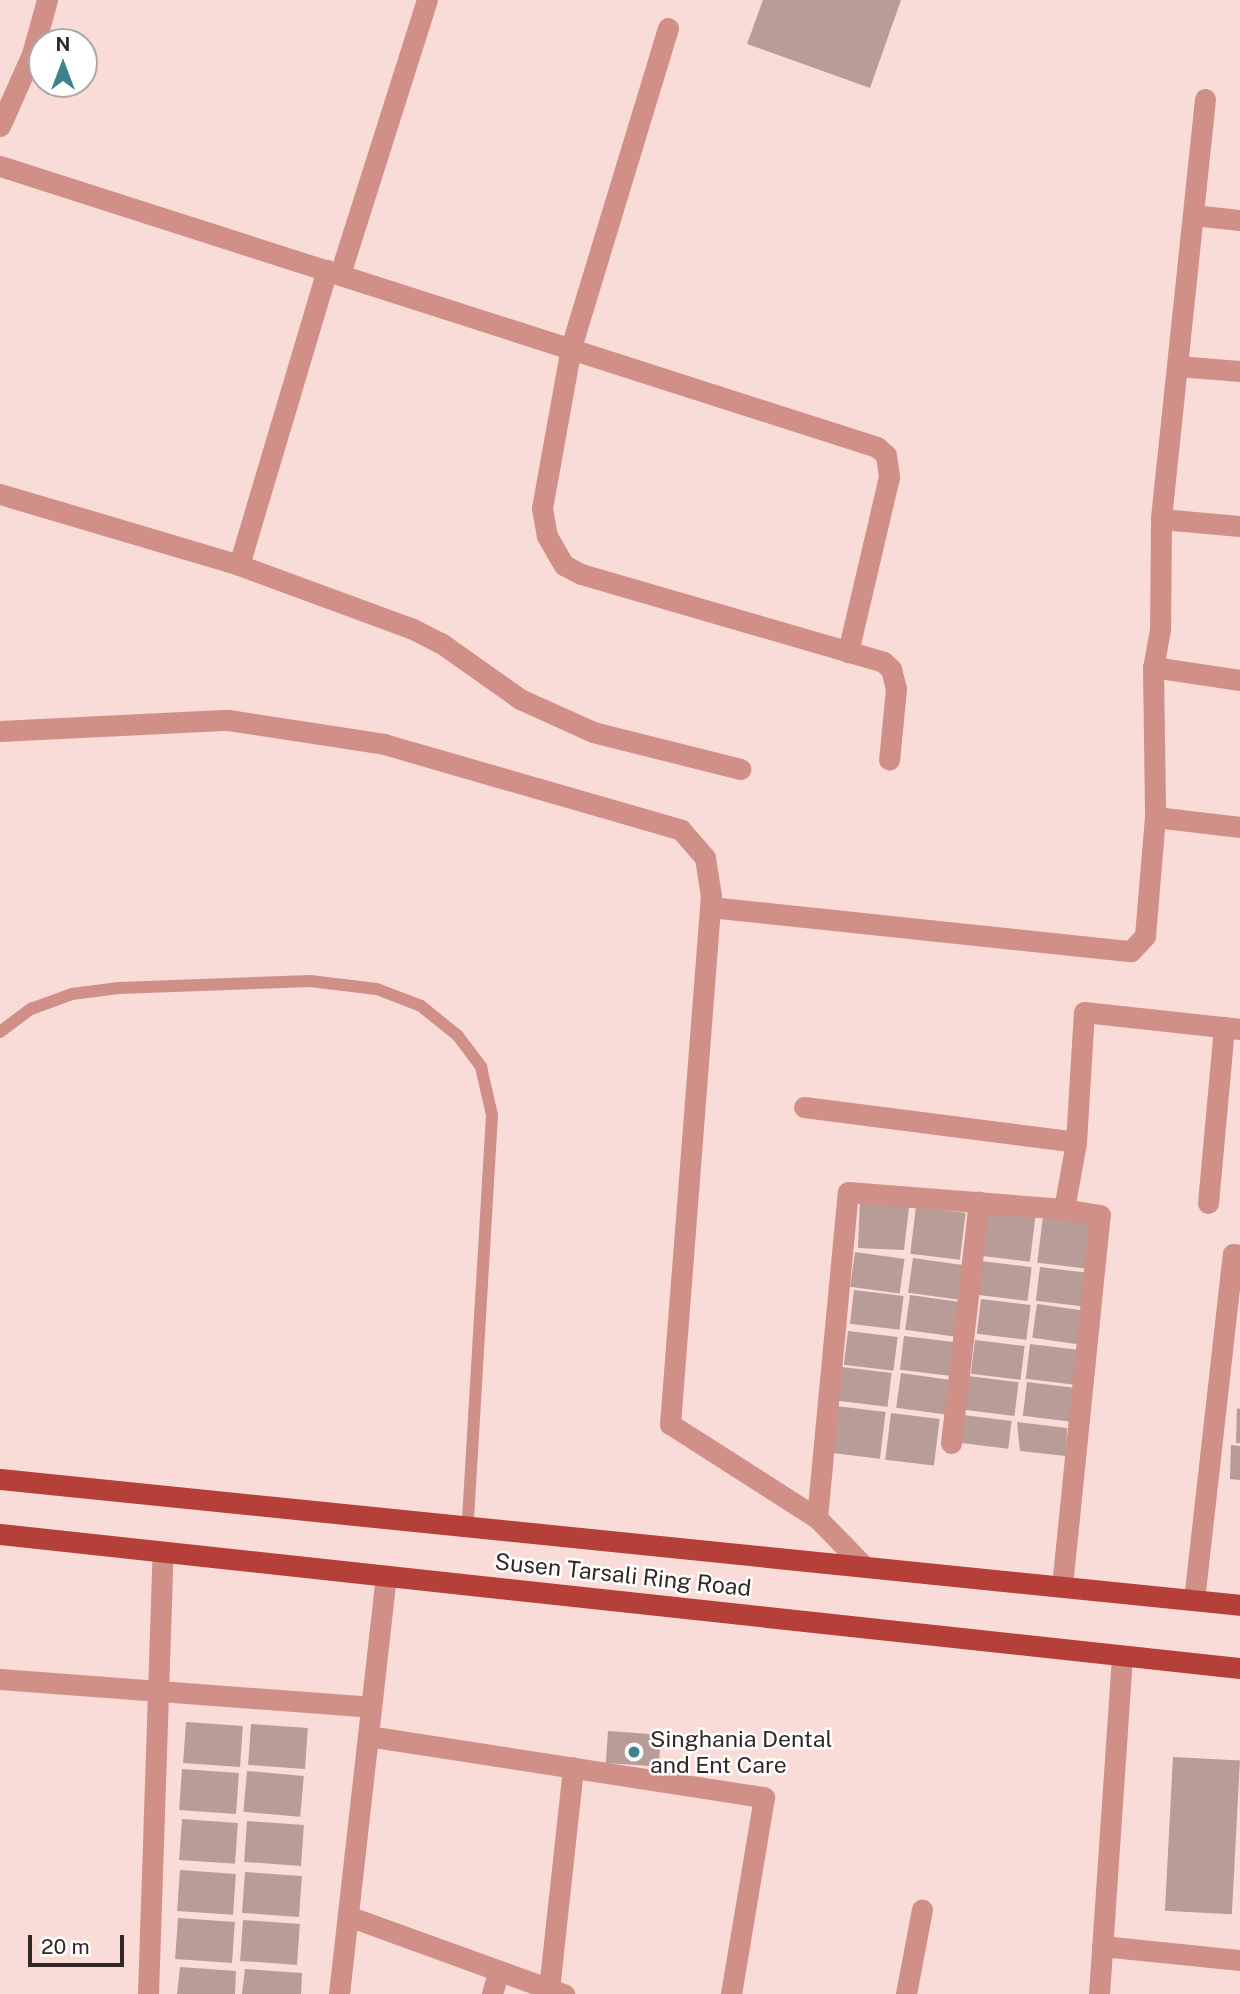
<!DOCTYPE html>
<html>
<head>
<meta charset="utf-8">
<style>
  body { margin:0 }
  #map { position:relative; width:1240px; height:1994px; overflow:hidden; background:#f9dbd7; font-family:"Public Sans",sans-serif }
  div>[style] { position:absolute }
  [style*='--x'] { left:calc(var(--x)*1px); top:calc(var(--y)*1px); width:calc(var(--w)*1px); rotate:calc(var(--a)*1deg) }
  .building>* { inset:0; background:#b79c98; transform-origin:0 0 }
  .lane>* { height:12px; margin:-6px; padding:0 6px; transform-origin:6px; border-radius:6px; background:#d08f87 }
  .street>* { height:21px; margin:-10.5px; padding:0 10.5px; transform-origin:10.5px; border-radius:10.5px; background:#d08f87 }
  .primary>* { height:21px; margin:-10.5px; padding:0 10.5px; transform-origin:10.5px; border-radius:10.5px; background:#b53f39 }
  .dots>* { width:19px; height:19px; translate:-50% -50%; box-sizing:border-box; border:4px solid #fff; border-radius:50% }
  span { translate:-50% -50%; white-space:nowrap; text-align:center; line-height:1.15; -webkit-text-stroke:5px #fff; paint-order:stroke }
  .street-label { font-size:23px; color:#322725 }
  .poi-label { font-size:23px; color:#322725 }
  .left { translate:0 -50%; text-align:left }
  .north { position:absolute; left:28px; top:28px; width:70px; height:70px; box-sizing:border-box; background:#fff; border:2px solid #ada9a8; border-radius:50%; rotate:0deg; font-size:19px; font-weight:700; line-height:28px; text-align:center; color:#322725 }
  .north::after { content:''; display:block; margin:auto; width:24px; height:32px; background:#3d838d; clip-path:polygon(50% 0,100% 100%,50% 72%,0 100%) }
  .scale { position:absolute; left:28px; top:1935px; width:96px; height:32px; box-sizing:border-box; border:4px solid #322725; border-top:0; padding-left:9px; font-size:21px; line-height:24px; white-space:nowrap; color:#322725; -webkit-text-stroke:5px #fff; paint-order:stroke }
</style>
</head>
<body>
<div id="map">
  <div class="building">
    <i style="clip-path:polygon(763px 0,901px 0,870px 88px,747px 44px)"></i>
    <i style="clip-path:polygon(860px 1200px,909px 1207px,904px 1250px,858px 1248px)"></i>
    <i style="left:916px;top:1207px;width:50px;height:47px;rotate:7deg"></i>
    <i style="left:986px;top:1209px;width:50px;height:47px;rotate:7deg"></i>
    <i style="left:1043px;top:1216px;width:49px;height:47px;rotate:7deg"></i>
    <i style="left:855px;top:1252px;width:50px;height:35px;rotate:8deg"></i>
    <i style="left:913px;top:1258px;width:50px;height:35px;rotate:8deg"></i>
    <i style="left:981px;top:1261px;width:51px;height:34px;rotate:7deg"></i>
    <i style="left:1040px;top:1267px;width:50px;height:34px;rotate:7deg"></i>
    <i style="left:854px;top:1290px;width:50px;height:34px;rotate:7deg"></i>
    <i style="left:910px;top:1295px;width:51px;height:35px;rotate:8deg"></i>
    <i style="left:981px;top:1299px;width:50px;height:35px;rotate:7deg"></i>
    <i style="left:1037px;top:1304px;width:50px;height:34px;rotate:8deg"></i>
    <i style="left:848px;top:1331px;width:50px;height:34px;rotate:7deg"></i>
    <i style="left:904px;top:1336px;width:50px;height:34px;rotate:7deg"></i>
    <i style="left:975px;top:1340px;width:50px;height:34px;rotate:7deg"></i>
    <i style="left:1030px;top:1344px;width:51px;height:35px;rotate:7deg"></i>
    <i style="left:842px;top:1367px;width:50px;height:34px;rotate:7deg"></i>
    <i style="left:901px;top:1373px;width:50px;height:35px;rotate:8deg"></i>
    <i style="left:968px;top:1376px;width:51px;height:34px;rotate:7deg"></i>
    <i style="left:1027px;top:1382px;width:51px;height:34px;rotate:7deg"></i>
    <i style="left:836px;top:1406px;width:50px;height:47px;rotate:7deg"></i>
    <i style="clip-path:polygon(1237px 1408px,1240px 1409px,1240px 1443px,1236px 1443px)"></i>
    <i style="left:891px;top:1413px;width:49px;height:47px;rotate:7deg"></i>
    <i style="left:963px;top:1415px;width:49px;height:28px;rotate:7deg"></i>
    <i style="clip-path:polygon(1017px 1422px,1067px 1428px,1066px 1456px,1020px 1451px)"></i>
    <i style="clip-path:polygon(1231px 1445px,1240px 1446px,1240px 1480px,1230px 1479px)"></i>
    <i style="left:186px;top:1722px;width:57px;height:41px;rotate:4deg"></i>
    <i style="left:251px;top:1724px;width:57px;height:41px;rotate:4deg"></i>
    <i style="left:608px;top:1731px;width:53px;height:32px;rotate:4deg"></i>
    <i style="left:1173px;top:1757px;width:67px;height:154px;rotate:3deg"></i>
    <i style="left:182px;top:1769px;width:57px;height:41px;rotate:4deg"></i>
    <i style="left:247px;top:1771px;width:57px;height:41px;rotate:5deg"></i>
    <i style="left:182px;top:1819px;width:56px;height:41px;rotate:4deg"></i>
    <i style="left:247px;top:1821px;width:57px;height:41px;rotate:4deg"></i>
    <i style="left:180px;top:1870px;width:56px;height:41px;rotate:4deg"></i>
    <i style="left:245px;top:1872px;width:57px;height:41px;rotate:4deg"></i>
    <i style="left:178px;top:1918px;width:57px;height:41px;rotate:4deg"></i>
    <i style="left:243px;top:1920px;width:57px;height:41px;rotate:4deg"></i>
    <i style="clip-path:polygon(180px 1967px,236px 1971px,235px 1994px,177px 1994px)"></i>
    <i style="clip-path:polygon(245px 1969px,302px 1973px,301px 1994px,242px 1994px)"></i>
  </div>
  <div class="lane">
    <i style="--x:0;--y:1032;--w:39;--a:-37"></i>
    <i style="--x:31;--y:1009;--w:44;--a:-20.1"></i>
    <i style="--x:72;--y:994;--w:47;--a:-7.3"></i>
    <i style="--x:119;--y:988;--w:191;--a:-2.1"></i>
    <i style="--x:310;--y:981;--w:67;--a:6.8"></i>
    <i style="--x:377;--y:989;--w:47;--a:21.1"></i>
    <i style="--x:421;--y:1006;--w:48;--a:39"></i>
    <i style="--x:458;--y:1036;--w:39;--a:53"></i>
    <i style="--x:481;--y:1067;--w:49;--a:77.1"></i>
    <i style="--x:492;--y:1115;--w:411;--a:93.4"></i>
  </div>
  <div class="street">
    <i style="--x:668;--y:28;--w:333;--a:106.9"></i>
    <i style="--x:571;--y:347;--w:164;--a:100.2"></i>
    <i style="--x:542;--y:508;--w:28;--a:80"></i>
    <i style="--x:547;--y:536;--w:34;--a:60"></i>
    <i style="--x:564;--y:565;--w:19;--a:28"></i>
    <i style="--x:581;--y:574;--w:315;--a:16.2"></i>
    <i style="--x:883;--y:662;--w:11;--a:41"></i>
    <i style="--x:891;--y:669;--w:21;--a:76"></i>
    <i style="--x:896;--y:689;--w:71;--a:95.6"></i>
    <i style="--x:1205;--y:99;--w:422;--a:96"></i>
    <i style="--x:1161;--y:519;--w:79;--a:5.1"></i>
    <i style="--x:0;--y:126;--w:79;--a:-66"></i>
    <i style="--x:32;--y:54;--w:56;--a:-74.5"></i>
    <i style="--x:0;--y:166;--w:921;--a:17.77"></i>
    <i style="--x:877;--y:447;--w:12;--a:42"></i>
    <i style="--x:886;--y:455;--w:22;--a:82"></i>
    <i style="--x:889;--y:477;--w:180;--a:103.2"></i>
    <i style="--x:1193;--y:215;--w:47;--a:6.1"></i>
    <i style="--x:340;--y:274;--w:287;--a:-72.4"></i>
    <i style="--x:1177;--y:366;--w:63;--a:4.5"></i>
    <i style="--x:0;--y:494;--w:249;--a:16.5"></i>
    <i style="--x:239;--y:565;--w:308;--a:-73.4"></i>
    <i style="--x:1161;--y:519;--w:110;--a:90.5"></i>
    <i style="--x:1160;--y:629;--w:39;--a:100"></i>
    <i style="--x:1153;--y:667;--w:150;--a:89.2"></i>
    <i style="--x:1155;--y:817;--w:86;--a:6.7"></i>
    <i style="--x:239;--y:565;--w:185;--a:20.2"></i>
    <i style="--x:413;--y:629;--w:31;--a:27"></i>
    <i style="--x:441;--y:643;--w:97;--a:35.3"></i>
    <i style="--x:520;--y:699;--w:80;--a:24.3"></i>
    <i style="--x:593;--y:732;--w:152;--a:14.1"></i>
    <i style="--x:1153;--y:667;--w:88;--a:8.5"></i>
    <i style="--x:0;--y:731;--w:228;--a:-2.8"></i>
    <i style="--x:228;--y:720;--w:158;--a:8.7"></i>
    <i style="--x:384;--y:744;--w:309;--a:16.1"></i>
    <i style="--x:681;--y:830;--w:37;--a:49"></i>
    <i style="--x:705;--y:858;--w:37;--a:81"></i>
    <i style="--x:711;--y:895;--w:531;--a:94.43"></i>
    <i style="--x:670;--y:1424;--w:174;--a:32.6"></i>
    <i style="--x:817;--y:1518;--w:64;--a:45.6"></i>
    <i style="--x:710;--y:907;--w:423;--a:6"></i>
    <i style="--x:1131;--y:951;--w:21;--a:-47"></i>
    <i style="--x:1145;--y:936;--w:119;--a:-85.2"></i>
    <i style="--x:804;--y:1107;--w:274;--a:7.3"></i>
    <i style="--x:1076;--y:1142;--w:130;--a:-86.5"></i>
    <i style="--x:1084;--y:1012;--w:157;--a:6.2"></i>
    <i style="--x:1208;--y:1203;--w:177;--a:-84.8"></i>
    <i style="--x:951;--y:1443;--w:243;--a:-83.4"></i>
    <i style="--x:817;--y:1518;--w:327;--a:-84.6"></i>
    <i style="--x:848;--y:1192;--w:217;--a:4.5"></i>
    <i style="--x:1062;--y:1586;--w:373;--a:-84.2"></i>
    <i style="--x:1100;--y:1215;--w:36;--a:-171"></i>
    <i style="--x:1064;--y:1209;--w:68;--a:-79.8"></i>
    <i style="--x:1194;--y:1600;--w:348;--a:-83.6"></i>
    <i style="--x:1233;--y:1254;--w:7;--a:8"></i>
    <i style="--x:0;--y:1679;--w:371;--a:4.3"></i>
    <i style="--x:368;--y:1736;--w:401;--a:8.8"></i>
    <i style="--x:764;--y:1797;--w:200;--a:99.5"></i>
    <i style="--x:348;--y:1916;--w:230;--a:19.9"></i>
    <i style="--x:1102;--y:1946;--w:139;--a:5.8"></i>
    <i style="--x:549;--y:1989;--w:223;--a:-83.8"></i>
    <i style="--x:148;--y:1994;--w:442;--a:-88.1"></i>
    <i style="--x:339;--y:1994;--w:421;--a:-83.6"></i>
    <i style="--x:492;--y:1994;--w:22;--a:-74"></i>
    <i style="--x:906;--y:1994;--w:86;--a:-79.3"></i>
    <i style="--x:1099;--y:1994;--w:339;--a:-86.1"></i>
  </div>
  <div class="primary">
    <i style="--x:0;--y:1479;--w:1246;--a:5.8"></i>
    <i style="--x:0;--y:1534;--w:1247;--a:6.17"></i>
  </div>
  <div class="dots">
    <i style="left:634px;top:1752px;background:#3d838d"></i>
  </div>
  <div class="street-label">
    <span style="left:623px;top:1575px;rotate:6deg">Susen Tarsali Ring Road</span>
  </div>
  <div class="poi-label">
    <span class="left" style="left:650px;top:1752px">Singhania Dental<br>and Ent Care</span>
  </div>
  <div class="north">N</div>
  <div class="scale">20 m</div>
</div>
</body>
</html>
